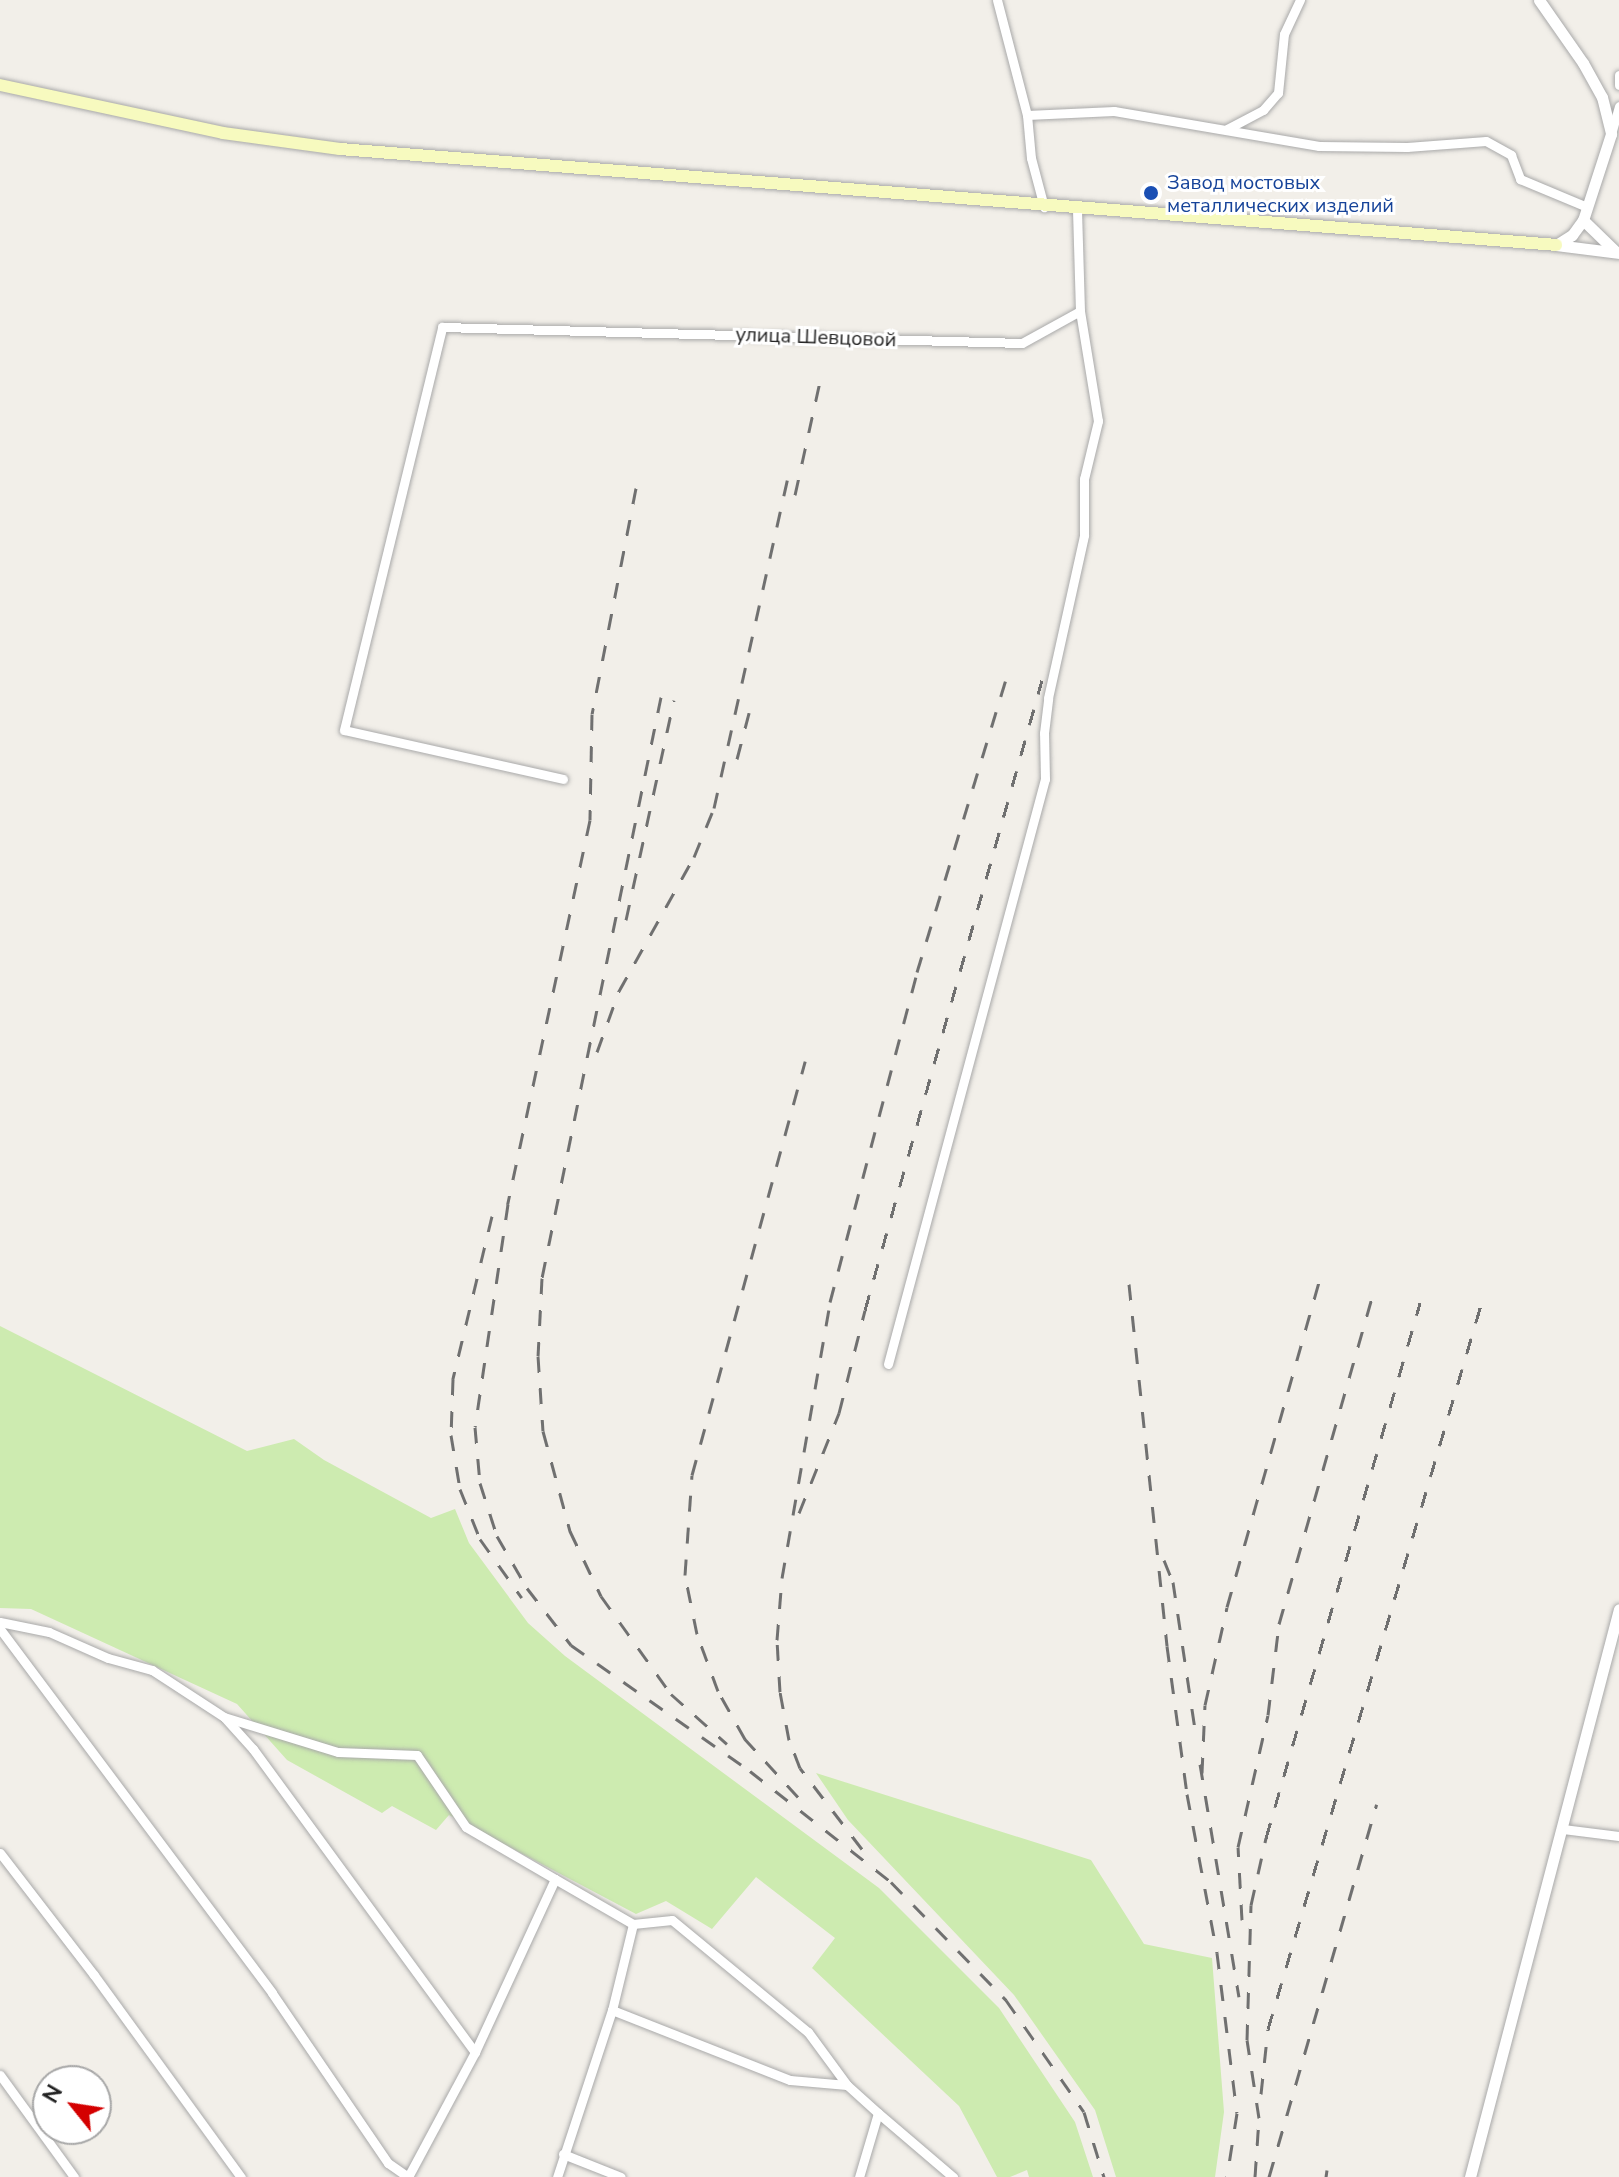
<!DOCTYPE html>
<html>
<head>
<meta charset="utf-8">
<style>
  body { margin:0 }
  #map { position:relative; width:1619px; height:2177px; overflow:hidden; background:#f2efe9; font-family:"Nunito Sans",sans-serif }
  div>[style] { position:absolute }
  [style*='--x'] { left:calc(var(--x)*1px); top:calc(var(--y)*1px); width:calc(var(--w)*1px); rotate:calc(var(--a)*1deg) }
  .grass>* { inset:0; background:#cdebb0 }
  .roads { filter:drop-shadow(0 0 2px #a9a9a9) drop-shadow(0 0 2px #a9a9a9) }
  .minor>* { height:9px; margin:-4.5px; padding:0 4.5px; transform-origin:4.5px; border-radius:4.5px; background:#fff }
  .tertiary>* { height:11px; margin:-5.5px; padding:0 5.5px; transform-origin:5.5px; border-radius:5.5px; background:#fff }
  .secondary>* { height:12px; margin:-6px; padding:0 6px; transform-origin:6px; border-radius:6px; background:#f7fabf }
  .rail>* { height:3px; margin-top:-1.5px; transform-origin:0; background:repeating-linear-gradient(90deg,#707070 0 16px,transparent 0 32px) }
  .dots>* { width:22px; height:22px; translate:-50% -50%; box-sizing:border-box; border:4px solid #fff; border-radius:50% }
  span { translate:-50% -50%; white-space:nowrap; text-align:center; line-height:1.15; -webkit-text-stroke:6px #fff; paint-order:stroke }
  .transit-label { font-size:20px; color:#164399 }
  .left { translate:0 -50%; text-align:left }
  .street-label { font-size:20px; color:#222 }
  .north { position:absolute; left:32px; top:2065px; width:80px; height:80px; box-sizing:border-box; background:#fff; border:2px solid #a7a7a7; border-radius:50%; rotate:300deg; font-size:22px; font-weight:700; line-height:32px; text-align:center; color:#222 }
  .north::after { content:''; display:block; margin:auto; width:28px; height:36px; background:#d40000; clip-path:polygon(50% 0,100% 100%,50% 72%,0 100%) }
</style>
</head>
<body>
<div id="map">
  <div class="grass">
    <i style="clip-path:polygon(0 1326px,247px 1451px,294px 1439px,324px 1460px,431px 1518px,455px 1509px,469px 1543px,528px 1623px,565px 1656px,879px 1888px,999px 2008px,1075px 2122px,1093px 2177px,1029px 2177px,1027px 2170px,1010px 2177px,997px 2177px,959px 2106px,812px 1968px,835px 1938px,756px 1877px,712px 1929px,666px 1901px,636px 1914px,449px 1815px,436px 1830px,392px 1806px,382px 1813px,287px 1760px,237px 1704px,31px 1609px,0 1608px)"></i>
    <i style="clip-path:polygon(816px 1773px,1091px 1860px,1144px 1944px,1212px 1958px,1224px 2112px,1215px 2177px,1116px 2177px,1095px 2110px,1014px 1995px,848px 1820px)"></i>
  </div>
  <div class="roads">
    <div class="minor">
      <i style="--x:997;--y:0;--w:119;--a:75.4"></i>
      <i style="--x:1027;--y:115;--w:43;--a:84.7"></i>
      <i style="--x:1031;--y:158;--w:51;--a:75.1"></i>
      <i style="--x:1619;--y:75;--w:10;--a:90"></i>
      <i style="--x:1027;--y:115;--w:87;--a:-2.6"></i>
      <i style="--x:1114;--y:111;--w:208;--a:9.7"></i>
      <i style="--x:1319;--y:146;--w:88;--a:0.7"></i>
      <i style="--x:1407;--y:147;--w:79;--a:-4.3"></i>
      <i style="--x:1486;--y:141;--w:29;--a:29"></i>
      <i style="--x:1511;--y:155;--w:26;--a:69"></i>
      <i style="--x:1520;--y:179;--w:73;--a:22.7"></i>
      <i style="--x:1227;--y:129;--w:41;--a:-27.8"></i>
      <i style="--x:1263;--y:110;--w:23;--a:-49"></i>
      <i style="--x:1278;--y:93;--w:59;--a:-84.2"></i>
      <i style="--x:1284;--y:34;--w:38;--a:-65"></i>
      <i style="--x:1611;--y:134;--w:29;--a:-74"></i>
      <i style="--x:563;--y:779;--w:224;--a:-167.4"></i>
      <i style="--x:344;--y:730;--w:415;--a:-76.3"></i>
      <i style="--x:442;--y:327;--w:580;--a:1.58"></i>
      <i style="--x:1022;--y:343;--w:66;--a:-28.9"></i>
      <i style="--x:1080;--y:311;--w:101;--a:-91.7"></i>
      <i style="--x:888;--y:1364;--w:606;--a:-74.98"></i>
      <i style="--x:1045;--y:779;--w:46;--a:-91.2"></i>
      <i style="--x:1044;--y:733;--w:35;--a:-83"></i>
      <i style="--x:1048;--y:698;--w:167;--a:-77.5"></i>
      <i style="--x:1084;--y:535;--w:56;--a:-90"></i>
      <i style="--x:1084;--y:479;--w:60;--a:-76.4"></i>
      <i style="--x:1098;--y:421;--w:111;--a:-99.3"></i>
      <i style="--x:0;--y:1622;--w:50;--a:11.5"></i>
      <i style="--x:49;--y:1632;--w:64;--a:23.8"></i>
      <i style="--x:108;--y:1658;--w:46;--a:15.3"></i>
      <i style="--x:152;--y:1670;--w:86;--a:33.1"></i>
      <i style="--x:224;--y:1717;--w:119;--a:17.1"></i>
      <i style="--x:338;--y:1752;--w:79;--a:2.2"></i>
      <i style="--x:417;--y:1755;--w:87;--a:55.8"></i>
      <i style="--x:466;--y:1827;--w:103;--a:30.3"></i>
      <i style="--x:555;--y:1879;--w:191;--a:114.8"></i>
      <i style="--x:475;--y:2052;--w:142;--a:118.2"></i>
      <i style="--x:0;--y:1629;--w:454;--a:53.2"></i>
      <i style="--x:272;--y:1993;--w:206;--a:55.7"></i>
      <i style="--x:388;--y:2163;--w:24;--a:35"></i>
      <i style="--x:225;--y:1718;--w:42;--a:47.9"></i>
      <i style="--x:253;--y:1749;--w:376;--a:53.8"></i>
      <i style="--x:1563;--y:1829;--w:56;--a:7.1"></i>
      <i style="--x:0;--y:1853;--w:154;--a:52.4"></i>
      <i style="--x:94;--y:1975;--w:250;--a:54"></i>
      <i style="--x:555;--y:1879;--w:90;--a:30"></i>
      <i style="--x:633;--y:1924;--w:89;--a:103.7"></i>
      <i style="--x:612;--y:2010;--w:176;--a:108.2"></i>
      <i style="--x:633;--y:1924;--w:39;--a:-6"></i>
      <i style="--x:672;--y:1920;--w:176;--a:39.5"></i>
      <i style="--x:808;--y:2032;--w:66;--a:53.7"></i>
      <i style="--x:847;--y:2085;--w:42;--a:42.1"></i>
      <i style="--x:878;--y:2113;--w:67;--a:106.5"></i>
      <i style="--x:612;--y:2010;--w:191;--a:21.5"></i>
      <i style="--x:790;--y:2080;--w:57;--a:5"></i>
      <i style="--x:0;--y:2075;--w:126;--a:54"></i>
      <i style="--x:878;--y:2113;--w:99;--a:40.5"></i>
      <i style="--x:563;--y:2154;--w:62;--a:21.6"></i>
    </div>
    <div class="tertiary">
      <i style="--x:1539;--y:0;--w:77;--a:55.1"></i>
      <i style="--x:1583;--y:63;--w:39;--a:61"></i>
      <i style="--x:1602;--y:97;--w:38;--a:76"></i>
      <i style="--x:1611;--y:134;--w:90;--a:108"></i>
      <i style="--x:1583;--y:220;--w:19;--a:126"></i>
      <i style="--x:1572;--y:235;--w:19;--a:148"></i>
      <i style="--x:1583;--y:220;--w:46;--a:44.1"></i>
      <i style="--x:1556;--y:245;--w:64;--a:7.2"></i>
      <i style="--x:1470;--y:2177;--w:587;--a:-75.3"></i>
    </div>
    <div class="secondary">
      <i style="--x:0;--y:85;--w:228;--a:12.1"></i>
      <i style="--x:223;--y:133;--w:118;--a:7.8"></i>
      <i style="--x:340;--y:149;--w:1220;--a:4.51"></i>
    </div>
  </div>
  <div class="rail">
    <i style="--x:636;--y:488;--w:230;--a:101"></i>
    <i style="--x:592;--y:714;--w:106;--a:91.1"></i>
    <i style="--x:590;--y:820;--w:393;--a:102.1"></i>
    <i style="--x:508;--y:1204;--w:225;--a:98.4"></i>
    <i style="--x:475;--y:1427;--w:56;--a:84.9"></i>
    <i style="--x:480;--y:1483;--w:56;--a:72.2"></i>
    <i style="--x:497;--y:1536;--w:60;--a:60"></i>
    <i style="--x:527;--y:1588;--w:72;--a:52.3"></i>
    <i style="--x:571;--y:1645;--w:219;--a:35.1"></i>
    <i style="--x:750;--y:1771;--w:179;--a:38.2"></i>
    <i style="--x:891;--y:1882;--w:165;--a:45.7"></i>
    <i style="--x:1006;--y:2000;--w:136;--a:55.1"></i>
    <i style="--x:1084;--y:2112;--w:68;--a:72.9"></i>
    <i style="--x:795;--y:495;--w:117;--a:-77.6"></i>
    <i style="--x:661;--y:697;--w:593;--a:101.58"></i>
    <i style="--x:542;--y:1278;--w:78;--a:92.9"></i>
    <i style="--x:538;--y:1356;--w:75;--a:86.2"></i>
    <i style="--x:543;--y:1431;--w:104;--a:74.9"></i>
    <i style="--x:570;--y:1531;--w:72;--a:64.5"></i>
    <i style="--x:601;--y:1596;--w:120;--a:54.5"></i>
    <i style="--x:671;--y:1694;--w:75;--a:41.8"></i>
    <i style="--x:737;--y:759;--w:48;--a:-75.4"></i>
    <i style="--x:626;--y:920;--w:225;--a:-77.7"></i>
    <i style="--x:597;--y:1052;--w:65;--a:-70.2"></i>
    <i style="--x:619;--y:991;--w:154;--a:-60.8"></i>
    <i style="--x:694;--y:857;--w:53;--a:-67.8"></i>
    <i style="--x:714;--y:808;--w:338;--a:-77.4"></i>
    <i style="--x:492;--y:1216;--w:168;--a:103.5"></i>
    <i style="--x:453;--y:1379;--w:56;--a:92"></i>
    <i style="--x:451;--y:1435;--w:55;--a:80.5"></i>
    <i style="--x:460;--y:1489;--w:54;--a:68.2"></i>
    <i style="--x:480;--y:1539;--w:72;--a:54.6"></i>
    <i style="--x:1129;--y:1284;--w:364;--a:84"></i>
    <i style="--x:1167;--y:1646;--w:149;--a:82.3"></i>
    <i style="--x:1187;--y:1794;--w:162;--a:79.3"></i>
    <i style="--x:1217;--y:1953;--w:161;--a:82.9"></i>
    <i style="--x:1237;--y:2113;--w:65;--a:98.9"></i>
    <i style="--x:799;--y:1513;--w:108;--a:-68.2"></i>
    <i style="--x:839;--y:1413;--w:106;--a:-75.8"></i>
    <i style="--x:865;--y:1310;--w:654;--a:-74.31"></i>
    <i style="--x:1164;--y:1560;--w:24;--a:68"></i>
    <i style="--x:1173;--y:1582;--w:156;--a:81.5"></i>
    <i style="--x:1200;--y:1764;--w:236;--a:80.5"></i>
    <i style="--x:1202;--y:1773;--w:68;--a:-87.5"></i>
    <i style="--x:1205;--y:1705;--w:100;--a:-77.3"></i>
    <i style="--x:1227;--y:1607;--w:346;--a:-74.2"></i>
    <i style="--x:798;--y:1797;--w:79;--a:-132.4"></i>
    <i style="--x:745;--y:1739;--w:55;--a:-119.4"></i>
    <i style="--x:718;--y:1691;--w:61;--a:-110.2"></i>
    <i style="--x:697;--y:1634;--w:60;--a:-101.5"></i>
    <i style="--x:685;--y:1575;--w:100;--a:-86"></i>
    <i style="--x:692;--y:1475;--w:429;--a:-74.7"></i>
    <i style="--x:862;--y:1849;--w:102;--a:-127.4"></i>
    <i style="--x:800;--y:1768;--w:30;--a:-111"></i>
    <i style="--x:789;--y:1740;--w:49;--a:-100.6"></i>
    <i style="--x:780;--y:1692;--w:52;--a:-93.3"></i>
    <i style="--x:777;--y:1640;--w:62;--a:-85.4"></i>
    <i style="--x:782;--y:1578;--w:280;--a:-80.1"></i>
    <i style="--x:830;--y:1302;--w:341;--a:-75.2"></i>
    <i style="--x:917;--y:972;--w:317;--a:-73.1"></i>
    <i style="--x:1242;--y:1920;--w:73;--a:-93.1"></i>
    <i style="--x:1238;--y:1847;--w:135;--a:-77.2"></i>
    <i style="--x:1268;--y:1715;--w:92;--a:-83.1"></i>
    <i style="--x:1279;--y:1624;--w:349;--a:-74.1"></i>
    <i style="--x:1261;--y:2094;--w:65;--a:-83.9"></i>
    <i style="--x:1268;--y:2029;--w:752;--a:-73.61"></i>
    <i style="--x:1255;--y:2177;--w:59;--a:-86.1"></i>
    <i style="--x:1259;--y:2118;--w:79;--a:-98.7"></i>
    <i style="--x:1247;--y:2040;--w:135;--a:-88.3"></i>
    <i style="--x:1251;--y:1905;--w:69;--a:-77.4"></i>
    <i style="--x:1266;--y:1838;--w:557;--a:-73.94"></i>
    <i style="--x:1269;--y:2177;--w:388;--a:-73.9"></i>
    <i style="--x:1326;--y:2177;--w:7;--a:-82"></i>
  </div>
  <div class="dots">
    <i style="left:1151px;top:193px;background:#1a4fb4"></i>
  </div>
  <div class="transit-label">
    <span class="left" style="left:1167px;top:194px">Завод мостовых<br>металлических изделий</span>
  </div>
  <div class="street-label">
    <span style="left:816px;top:337px;rotate:2deg">улица Шевцовой</span>
  </div>
  <div class="north">N</div>
</div>
</body>
</html>
